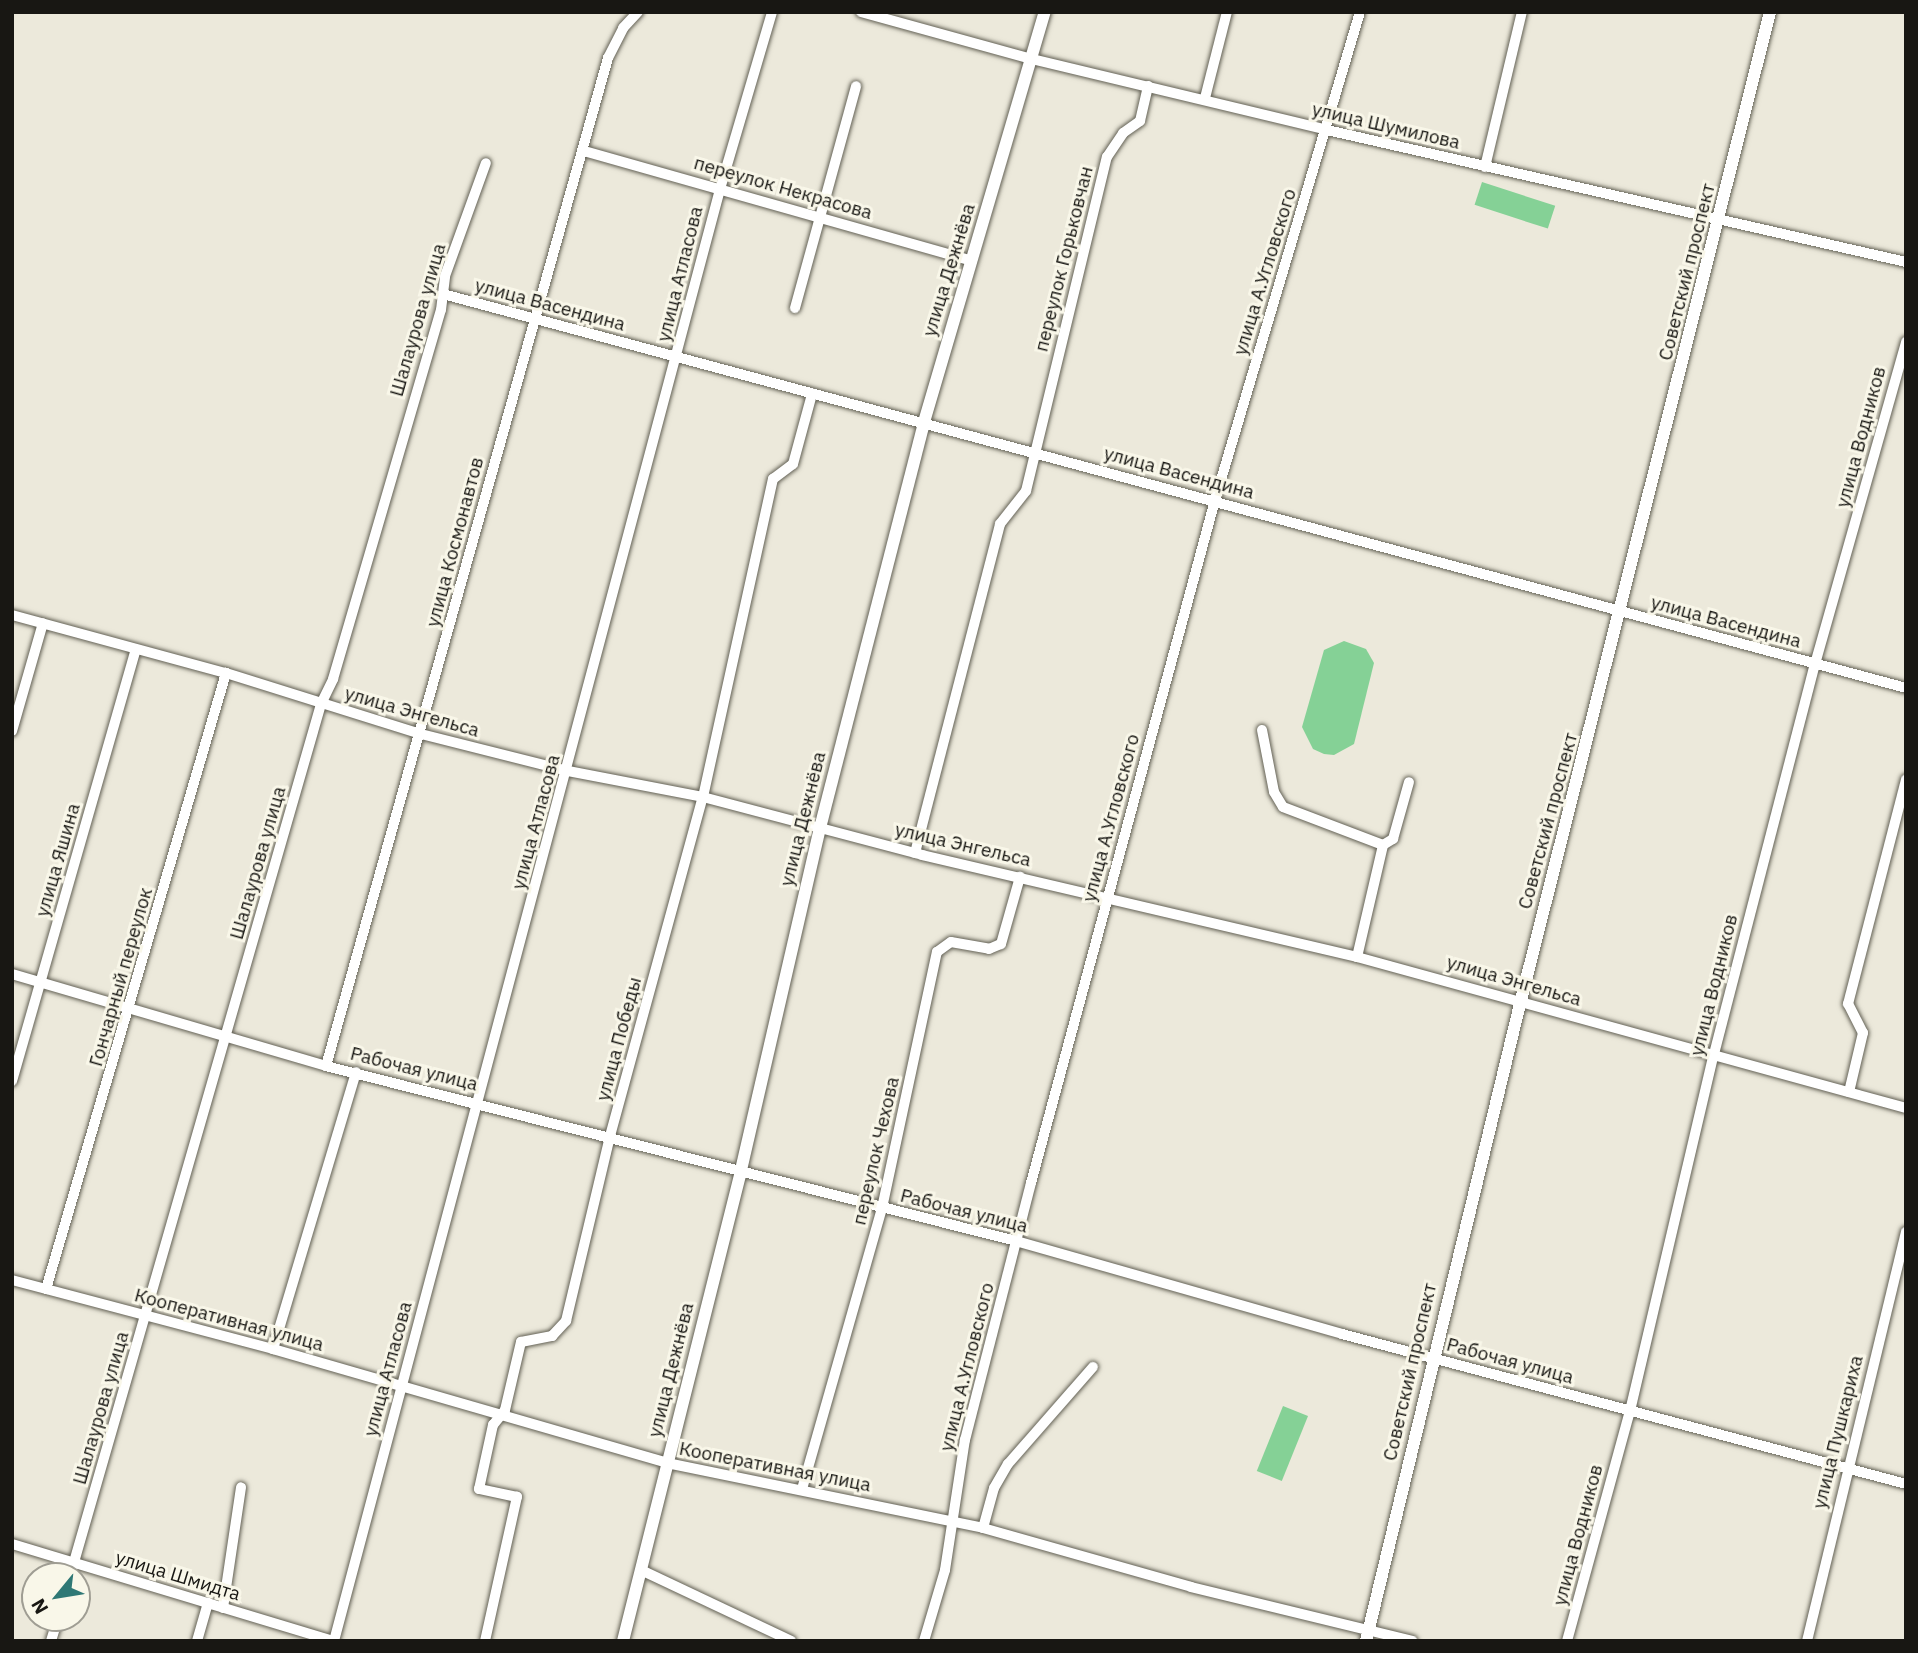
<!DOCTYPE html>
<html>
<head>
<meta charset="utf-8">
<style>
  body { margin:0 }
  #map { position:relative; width:1918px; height:1653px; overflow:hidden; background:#ece9db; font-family:"IBM Plex Sans",sans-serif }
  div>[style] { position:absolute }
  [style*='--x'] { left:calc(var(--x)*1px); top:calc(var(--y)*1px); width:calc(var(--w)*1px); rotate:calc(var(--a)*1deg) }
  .green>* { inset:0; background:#85d196; transform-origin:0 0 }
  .roads { filter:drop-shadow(0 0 2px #626054) drop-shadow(0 0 2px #626054) }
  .minor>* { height:10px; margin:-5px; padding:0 5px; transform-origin:5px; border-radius:5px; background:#fff }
  .major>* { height:12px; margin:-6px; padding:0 6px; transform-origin:6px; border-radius:6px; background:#fff }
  span { translate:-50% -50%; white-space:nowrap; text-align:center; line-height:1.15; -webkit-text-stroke:6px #f9f7e9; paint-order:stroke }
  .street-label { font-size:19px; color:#181713 }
  .frame { position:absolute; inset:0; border:14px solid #181713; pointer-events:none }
  .north { position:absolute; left:21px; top:1562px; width:70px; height:70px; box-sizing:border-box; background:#f9f7e9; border:2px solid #9f9d93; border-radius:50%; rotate:240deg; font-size:19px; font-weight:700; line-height:28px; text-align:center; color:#181713 }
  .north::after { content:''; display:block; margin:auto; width:24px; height:32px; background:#2f7875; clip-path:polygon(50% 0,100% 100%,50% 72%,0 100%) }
</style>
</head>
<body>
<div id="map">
  <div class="green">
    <i style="left:1482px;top:182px;width:77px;height:24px;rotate:18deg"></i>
    <i style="clip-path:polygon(1344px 641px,1366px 649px,1374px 663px,1354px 744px,1334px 755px,1324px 754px,1313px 749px,1302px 727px,1324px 650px)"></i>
    <i style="left:1283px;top:1406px;width:27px;height:70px;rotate:22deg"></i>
  </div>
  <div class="roads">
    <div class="minor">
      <i style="--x:861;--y:12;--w:177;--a:15.4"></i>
      <i style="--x:1032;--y:59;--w:303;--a:13.5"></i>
      <i style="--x:1327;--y:130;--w:594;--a:12.84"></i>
      <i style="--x:1205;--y:98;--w:89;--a:-75.7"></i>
      <i style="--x:584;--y:151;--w:403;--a:15.8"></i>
      <i style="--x:1485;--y:167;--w:159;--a:-76.6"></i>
      <i style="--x:443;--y:294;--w:1515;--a:15.07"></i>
      <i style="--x:795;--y:308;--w:230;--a:-74.6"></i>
      <i style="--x:12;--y:615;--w:222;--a:15.2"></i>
      <i style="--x:226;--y:673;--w:204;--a:17.4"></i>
      <i style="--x:421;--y:734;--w:152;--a:14.1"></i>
      <i style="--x:568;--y:771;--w:137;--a:10.9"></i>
      <i style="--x:703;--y:797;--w:227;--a:14.8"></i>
      <i style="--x:922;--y:855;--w:447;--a:13.2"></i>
      <i style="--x:1357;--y:957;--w:569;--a:15.38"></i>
      <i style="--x:1262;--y:730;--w:63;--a:79"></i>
      <i style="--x:1274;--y:792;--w:17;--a:59"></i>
      <i style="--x:1283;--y:807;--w:107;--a:20.8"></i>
      <i style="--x:12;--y:731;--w:112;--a:-74"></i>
      <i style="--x:915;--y:853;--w:340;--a:-75.5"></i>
      <i style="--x:1000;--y:524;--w:42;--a:-51.8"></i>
      <i style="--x:1026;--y:491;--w:344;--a:-76.4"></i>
      <i style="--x:1107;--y:157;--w:29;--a:-56"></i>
      <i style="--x:1123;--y:133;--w:21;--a:-35"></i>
      <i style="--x:1140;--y:121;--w:36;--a:-77"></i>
      <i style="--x:1357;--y:957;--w:115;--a:-76.9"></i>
      <i style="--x:1383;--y:845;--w:12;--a:-31"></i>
      <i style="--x:1393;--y:839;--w:59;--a:-74.3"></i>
      <i style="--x:12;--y:974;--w:327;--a:16.3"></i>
      <i style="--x:326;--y:1066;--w:712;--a:14.23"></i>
      <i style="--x:1016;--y:1241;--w:339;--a:15.9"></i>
      <i style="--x:1342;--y:1334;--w:584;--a:14.89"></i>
      <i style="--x:326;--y:1066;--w:1047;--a:-74.37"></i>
      <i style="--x:608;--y:58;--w:34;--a:-63"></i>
      <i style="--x:623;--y:28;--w:22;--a:-47"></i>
      <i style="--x:12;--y:1081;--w:449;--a:-74"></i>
      <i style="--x:1849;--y:1092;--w:61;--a:-76.7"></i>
      <i style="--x:1863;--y:1033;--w:33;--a:-117"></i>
      <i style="--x:1848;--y:1004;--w:232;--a:-75.5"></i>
      <i style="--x:12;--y:1280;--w:270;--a:14.8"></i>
      <i style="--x:273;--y:1349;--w:410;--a:16.1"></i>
      <i style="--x:667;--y:1463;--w:323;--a:11.6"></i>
      <i style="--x:983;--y:1528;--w:216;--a:15.8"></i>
      <i style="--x:1191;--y:1587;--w:228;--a:13.7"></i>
      <i style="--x:46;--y:1289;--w:642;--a:-73.71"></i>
      <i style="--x:273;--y:1349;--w:289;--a:-73.3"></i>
      <i style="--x:802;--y:1489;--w:292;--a:-74.1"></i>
      <i style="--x:882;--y:1208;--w:262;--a:-77.9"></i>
      <i style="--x:937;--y:952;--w:17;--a:-36"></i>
      <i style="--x:951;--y:942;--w:39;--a:10"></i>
      <i style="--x:989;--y:949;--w:13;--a:-23"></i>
      <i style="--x:1001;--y:944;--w:70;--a:-74.2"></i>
      <i style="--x:983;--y:1528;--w:41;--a:-74.6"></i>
      <i style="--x:994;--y:1488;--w:28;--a:-60"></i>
      <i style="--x:1008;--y:1464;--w:129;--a:-48.8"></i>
      <i style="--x:12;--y:1544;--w:335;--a:16.8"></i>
      <i style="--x:641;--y:1570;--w:166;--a:25.3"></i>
      <i style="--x:70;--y:1576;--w:907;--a:-73.94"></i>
      <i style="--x:321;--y:704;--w:28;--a:-64"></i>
      <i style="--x:333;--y:679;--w:384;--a:-73.7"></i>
      <i style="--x:441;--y:310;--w:34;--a:-83"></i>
      <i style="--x:445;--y:276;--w:120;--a:-70.1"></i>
      <i style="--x:223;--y:1608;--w:122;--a:-81.5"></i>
      <i style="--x:51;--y:1641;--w:24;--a:-73"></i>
      <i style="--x:197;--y:1641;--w:40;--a:-74"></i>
      <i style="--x:334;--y:1641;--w:1502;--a:-75.11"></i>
      <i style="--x:720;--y:189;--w:184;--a:-73.6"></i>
      <i style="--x:485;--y:1641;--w:148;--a:-77.5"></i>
      <i style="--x:517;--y:1497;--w:39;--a:-168"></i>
      <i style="--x:479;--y:1489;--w:66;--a:-77.7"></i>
      <i style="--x:493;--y:1425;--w:19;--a:-51"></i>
      <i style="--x:505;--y:1410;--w:70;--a:-76.8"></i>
      <i style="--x:521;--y:1342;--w:32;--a:-11"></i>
      <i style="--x:552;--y:1336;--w:21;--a:-47"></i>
      <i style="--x:566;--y:1321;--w:190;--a:-76.6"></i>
      <i style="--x:610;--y:1136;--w:352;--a:-74.7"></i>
      <i style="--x:703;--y:797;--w:326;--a:-77.6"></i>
      <i style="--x:773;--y:479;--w:25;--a:-37"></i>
      <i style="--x:793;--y:464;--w:73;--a:-74.8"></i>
      <i style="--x:924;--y:1641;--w:74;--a:-73.5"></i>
      <i style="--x:945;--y:1570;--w:132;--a:-81.3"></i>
      <i style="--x:965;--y:1440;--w:265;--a:-75.6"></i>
      <i style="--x:1031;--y:1183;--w:707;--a:-74.92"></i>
      <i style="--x:1215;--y:500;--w:509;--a:-73.45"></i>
      <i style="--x:1567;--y:1641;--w:238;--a:-74.7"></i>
      <i style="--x:1630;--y:1411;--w:363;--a:-76.8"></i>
      <i style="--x:1713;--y:1058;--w:407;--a:-75.5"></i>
      <i style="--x:1815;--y:664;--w:335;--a:-74.2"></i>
      <i style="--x:1807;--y:1641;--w:421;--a:-76.4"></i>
    </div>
    <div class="major">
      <i style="--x:623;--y:1641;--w:486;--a:-75.9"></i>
      <i style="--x:741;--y:1170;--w:351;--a:-77"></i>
      <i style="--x:820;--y:828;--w:419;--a:-75.6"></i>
      <i style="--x:924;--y:422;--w:427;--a:-73.6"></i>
      <i style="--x:1366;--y:1641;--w:659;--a:-76.41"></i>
      <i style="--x:1521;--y:1000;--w:1019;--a:-75.85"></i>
    </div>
  </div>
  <div class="street-label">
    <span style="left:1386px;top:126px;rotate:13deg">улица Шумилова</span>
    <span style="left:783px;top:188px;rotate:16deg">переулок Некрасова</span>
    <span style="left:1064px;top:259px;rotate:-76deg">переулок Горьковчан</span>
    <span style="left:949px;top:270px;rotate:-73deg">улица Дежнёва</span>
    <span style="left:1265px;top:272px;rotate:-73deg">улица А.Угловского</span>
    <span style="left:1687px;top:272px;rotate:-76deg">Советский проспект</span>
    <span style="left:680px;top:274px;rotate:-76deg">улица Атласова</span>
    <span style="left:550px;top:305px;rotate:15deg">улица Васендина</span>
    <span style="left:418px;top:320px;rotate:-74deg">Шалаурова улица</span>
    <span style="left:1861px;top:437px;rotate:-75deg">улица Водников</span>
    <span style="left:1179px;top:473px;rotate:15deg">улица Васендина</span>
    <span style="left:455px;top:542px;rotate:-75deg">улица Космонавтов</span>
    <span style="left:1726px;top:622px;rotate:15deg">улица Васендина</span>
    <span style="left:412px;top:712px;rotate:16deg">улица Энгельса</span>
    <span style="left:1111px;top:818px;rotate:-75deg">улица А.Угловского</span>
    <span style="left:803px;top:819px;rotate:-76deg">улица Дежнёва</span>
    <span style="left:1548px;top:821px;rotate:-75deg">Советский проспект</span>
    <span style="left:536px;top:822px;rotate:-75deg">улица Атласова</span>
    <span style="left:963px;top:845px;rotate:13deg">улица Энгельса</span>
    <span style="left:58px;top:860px;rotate:-74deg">улица Яшина</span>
    <span style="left:258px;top:863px;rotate:-74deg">Шалаурова улица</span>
    <span style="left:121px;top:977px;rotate:-74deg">Гончарный переулок</span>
    <span style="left:1514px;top:981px;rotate:16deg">улица Энгельса</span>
    <span style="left:1714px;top:985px;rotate:-76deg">улица Водников</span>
    <span style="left:619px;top:1039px;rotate:-75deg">улица Победы</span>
    <span style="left:414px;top:1069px;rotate:14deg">Рабочая улица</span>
    <span style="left:876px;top:1151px;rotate:-77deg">переулок Чехова</span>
    <span style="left:964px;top:1211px;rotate:14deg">Рабочая улица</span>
    <span style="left:229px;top:1320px;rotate:15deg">Кооперативная улица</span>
    <span style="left:1510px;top:1361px;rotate:15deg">Рабочая улица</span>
    <span style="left:967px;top:1367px;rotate:-76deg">улица А.Угловского</span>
    <span style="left:388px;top:1369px;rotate:-75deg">улица Атласова</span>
    <span style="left:671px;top:1370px;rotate:-76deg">улица Дежнёва</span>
    <span style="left:1410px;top:1372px;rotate:-77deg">Советский проспект</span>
    <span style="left:101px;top:1408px;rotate:-74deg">Шалаурова улица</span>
    <span style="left:1838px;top:1432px;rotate:-76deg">улица Пушкариха</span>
    <span style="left:775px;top:1467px;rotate:11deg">Кооперативная улица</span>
    <span style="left:1578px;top:1535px;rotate:-75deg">улица Водников</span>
    <span style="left:178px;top:1576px;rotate:17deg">улица Шмидта</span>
  </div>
  <div class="frame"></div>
  <div class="north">N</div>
</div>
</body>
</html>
